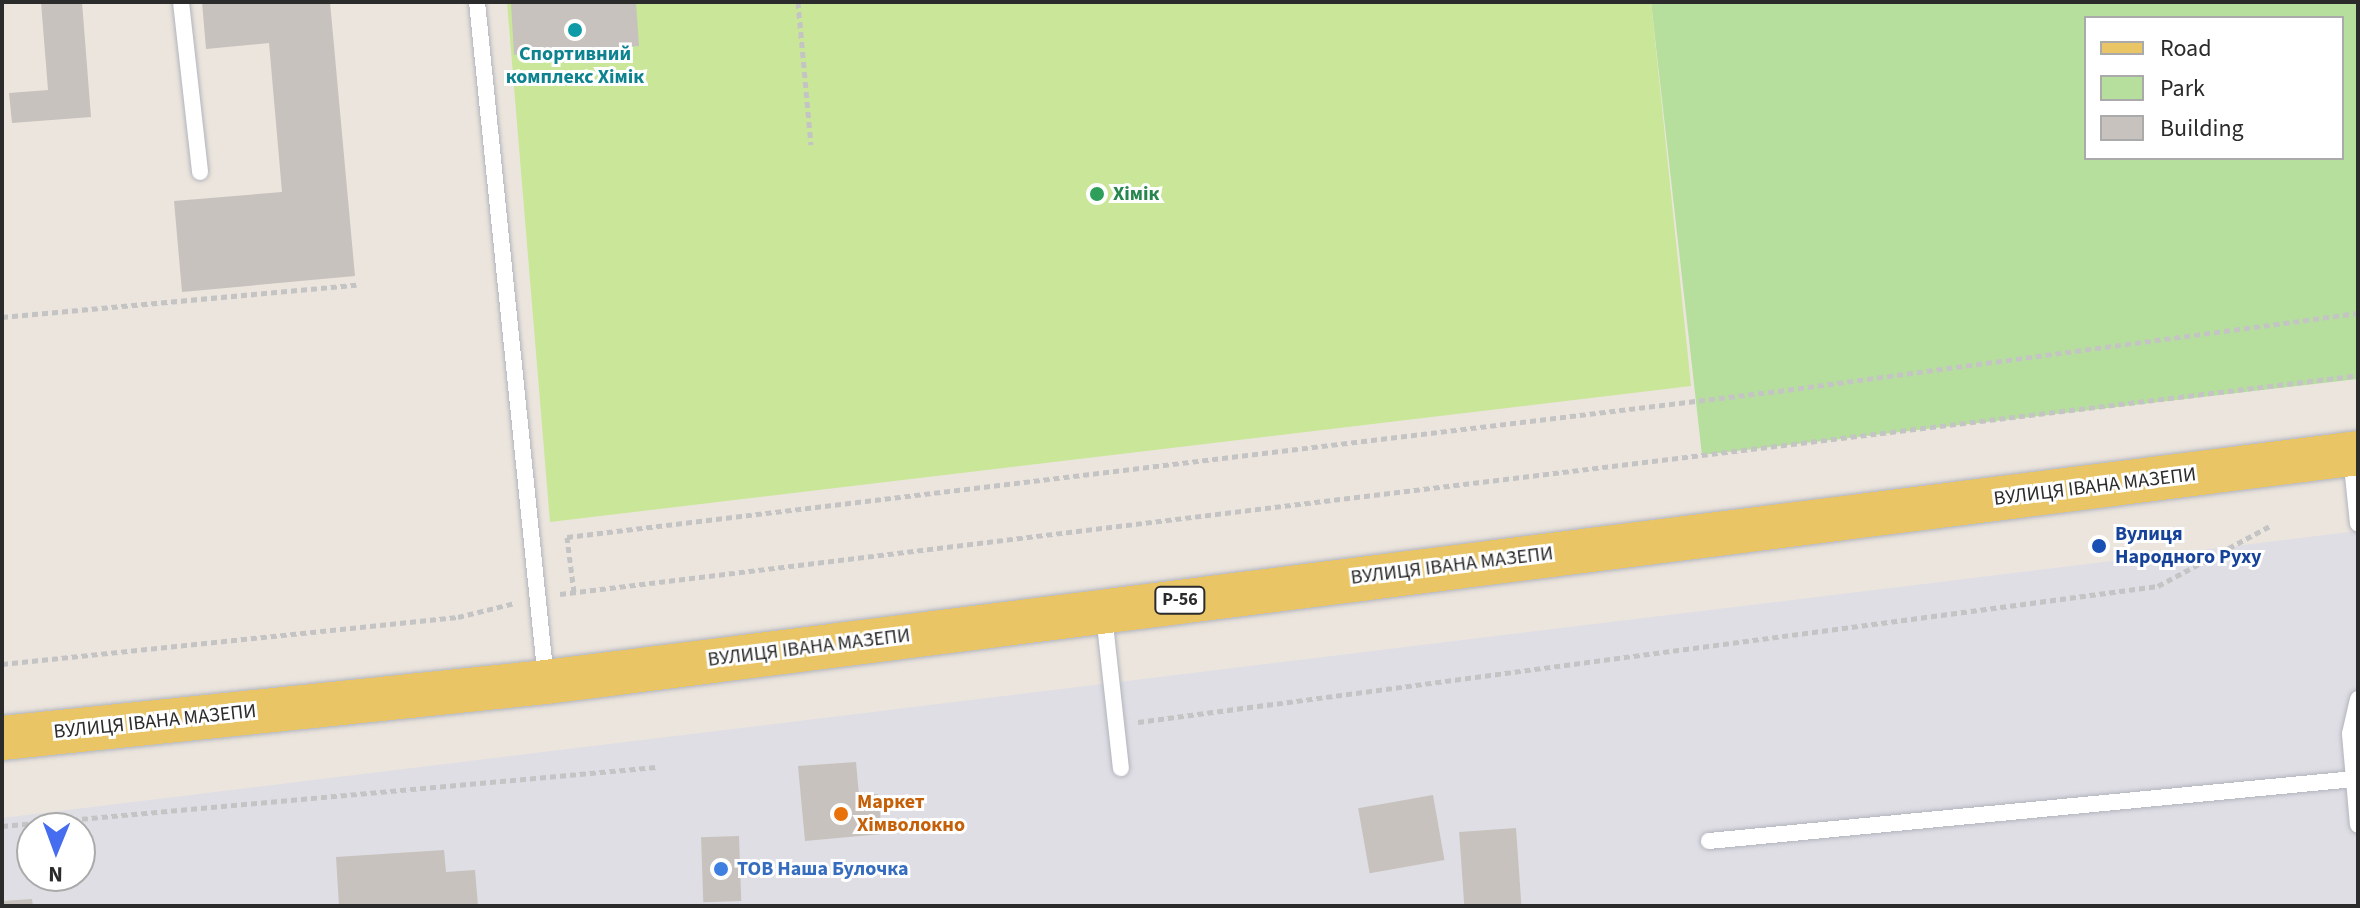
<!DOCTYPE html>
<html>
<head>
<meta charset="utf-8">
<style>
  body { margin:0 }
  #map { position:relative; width:2360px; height:908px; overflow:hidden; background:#ece5dd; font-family:"Source Sans 3",sans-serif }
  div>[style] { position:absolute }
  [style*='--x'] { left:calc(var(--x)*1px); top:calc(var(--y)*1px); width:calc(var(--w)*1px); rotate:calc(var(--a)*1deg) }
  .industrial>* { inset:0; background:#dfdee5 }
  .green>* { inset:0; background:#b6df9d }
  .pitch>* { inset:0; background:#c9e699 }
  .building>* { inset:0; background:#c7c2bd; transform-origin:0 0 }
  .path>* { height:5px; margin-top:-2.5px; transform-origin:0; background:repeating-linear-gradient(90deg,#c4c4c4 0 6px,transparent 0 10px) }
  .roads { filter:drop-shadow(0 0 2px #b1b4bd) drop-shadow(0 0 2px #b1b4bd) }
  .lane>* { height:16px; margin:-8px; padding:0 8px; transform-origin:8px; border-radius:8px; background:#fff }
  .primary>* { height:44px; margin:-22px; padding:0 22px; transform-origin:22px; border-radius:22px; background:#e9c565 }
  .dots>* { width:22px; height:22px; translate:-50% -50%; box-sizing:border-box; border:4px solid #fff; border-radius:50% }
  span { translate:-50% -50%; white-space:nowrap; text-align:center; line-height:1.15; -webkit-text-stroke:6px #fff; paint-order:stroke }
  .shield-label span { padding:2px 6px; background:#fff; border:2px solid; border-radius:6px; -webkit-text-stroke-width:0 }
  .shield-label { font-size:18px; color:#2b2b2b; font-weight:700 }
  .culture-label { font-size:20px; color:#0d838f; font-weight:700 }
  .leisure-label { font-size:20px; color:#27864d; font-weight:700 }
  .left { translate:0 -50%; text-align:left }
  .street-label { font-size:20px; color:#2b2b2b }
  .transit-label { font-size:20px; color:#164399; font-weight:700 }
  .food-label { font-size:20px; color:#c56008; font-weight:700 }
  .shop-label { font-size:20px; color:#366cbe; font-weight:700 }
  .frame { position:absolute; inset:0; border:4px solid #2b2b2b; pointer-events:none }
  .legend { position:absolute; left:2084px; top:16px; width:260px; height:144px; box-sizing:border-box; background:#fff; border:2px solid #aaa; margin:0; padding:10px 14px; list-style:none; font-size:24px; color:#2b2b2b }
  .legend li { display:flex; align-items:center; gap:16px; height:40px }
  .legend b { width:40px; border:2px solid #aaa }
  .north { position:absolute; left:16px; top:812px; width:80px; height:80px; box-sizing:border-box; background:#fff; border:2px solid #aaa; border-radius:50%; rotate:181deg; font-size:22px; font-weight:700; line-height:32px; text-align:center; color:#2b2b2b }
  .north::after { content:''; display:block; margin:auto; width:28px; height:36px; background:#466df0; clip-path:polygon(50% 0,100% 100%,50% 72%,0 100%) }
</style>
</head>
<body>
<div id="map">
  <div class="industrial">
    <i style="clip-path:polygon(evenodd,2358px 531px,2358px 906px,2px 906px,2px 818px,2358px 531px,32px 828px,80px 828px,80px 876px,32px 876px,32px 828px)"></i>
  </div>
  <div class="green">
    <i style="clip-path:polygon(evenodd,1651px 2px,2358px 2px,2358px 379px,1702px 455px,1651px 2px,2086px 18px,2342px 18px,2342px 158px,2086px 158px,2086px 18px)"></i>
  </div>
  <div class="pitch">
    <i style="clip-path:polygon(507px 2px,1651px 2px,1691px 386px,550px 522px)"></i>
  </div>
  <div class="building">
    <i style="clip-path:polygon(41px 2px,82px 2px,91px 117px,12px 123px,9px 93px,48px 90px)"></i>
    <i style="clip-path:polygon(202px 2px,330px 2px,355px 276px,182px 292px,174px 201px,282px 192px,269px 43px,206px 49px)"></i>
    <i style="clip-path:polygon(511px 2px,636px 2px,639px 46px,514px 55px)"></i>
    <i style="clip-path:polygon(856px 762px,859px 795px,878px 794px,882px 834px,805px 841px,798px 766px)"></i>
    <i style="left:1433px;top:795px;width:66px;height:76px;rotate:80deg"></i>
    <i style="left:1516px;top:828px;width:78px;height:57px;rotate:86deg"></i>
    <i style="left:739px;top:836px;width:65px;height:38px;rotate:88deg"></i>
    <i style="clip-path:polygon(444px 850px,446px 872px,475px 870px,478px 906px,339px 906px,336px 857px)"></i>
    <i style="clip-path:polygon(32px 899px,33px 906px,2px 906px,2px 901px)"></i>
  </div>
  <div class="path">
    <i style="--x:798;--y:2;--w:143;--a:84.8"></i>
    <i style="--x:2;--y:317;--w:356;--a:-5.2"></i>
    <i style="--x:574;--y:592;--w:55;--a:-97.3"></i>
    <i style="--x:567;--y:537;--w:1220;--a:-6.87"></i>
    <i style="--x:1778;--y:391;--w:585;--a:-7.66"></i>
    <i style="--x:560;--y:594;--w:1811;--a:-6.94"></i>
    <i style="--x:2;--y:664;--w:458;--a:-5.9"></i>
    <i style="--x:458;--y:617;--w:59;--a:-13.8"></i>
    <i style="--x:1138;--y:722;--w:1029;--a:-7.59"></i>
    <i style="--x:2158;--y:586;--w:127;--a:-28.2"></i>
    <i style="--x:2;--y:826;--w:657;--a:-5.15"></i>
  </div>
  <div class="roads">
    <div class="lane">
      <i style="--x:181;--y:2;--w:171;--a:83.6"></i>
      <i style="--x:477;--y:2;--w:682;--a:84.19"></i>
      <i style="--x:2351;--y:456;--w:68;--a:84.1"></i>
      <i style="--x:1104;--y:615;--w:154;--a:83.7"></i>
      <i style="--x:2358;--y:699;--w:36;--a:103"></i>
      <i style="--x:2350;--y:734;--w:91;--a:85"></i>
      <i style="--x:1709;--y:841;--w:648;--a:-5.49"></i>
    </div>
    <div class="primary">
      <i style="--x:2;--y:738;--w:547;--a:-5.88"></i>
      <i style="--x:546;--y:682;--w:1826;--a:-7.2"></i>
    </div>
  </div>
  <div class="dots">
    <i style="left:575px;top:30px;background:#0f9aa8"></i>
    <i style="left:1097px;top:194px;background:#2e9e5b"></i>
    <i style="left:2099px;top:546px;background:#1a4fb4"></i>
    <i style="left:841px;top:814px;background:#e8710a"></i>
    <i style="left:721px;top:869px;background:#3f7fe0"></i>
  </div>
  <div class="shield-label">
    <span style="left:1180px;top:600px">Р-56</span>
  </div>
  <div class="culture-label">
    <span style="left:575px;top:66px">Спортивний<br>комплекс Хімік</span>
  </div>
  <div class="leisure-label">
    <span class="left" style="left:1113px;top:194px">Хімік</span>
  </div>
  <div class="street-label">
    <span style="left:2095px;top:487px;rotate:-7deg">ВУЛИЦЯ ІВАНА МАЗЕПИ</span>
    <span style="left:1452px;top:566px;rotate:-7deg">ВУЛИЦЯ ІВАНА МАЗЕПИ</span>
    <span style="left:809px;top:648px;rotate:-7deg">ВУЛИЦЯ ІВАНА МАЗЕПИ</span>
    <span style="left:155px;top:722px;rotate:-6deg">ВУЛИЦЯ ІВАНА МАЗЕПИ</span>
  </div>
  <div class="transit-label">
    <span class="left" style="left:2115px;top:546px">Вулиця<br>Народного Руху</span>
  </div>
  <div class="food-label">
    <span class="left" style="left:857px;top:814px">Маркет<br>Хімволокно</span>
  </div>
  <div class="shop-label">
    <span class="left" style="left:737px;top:869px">ТОВ Наша Булочка</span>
  </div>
  <div class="frame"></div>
  <ul class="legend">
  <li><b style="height:10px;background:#e9c565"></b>Road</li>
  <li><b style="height:22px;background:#b6df9d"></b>Park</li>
  <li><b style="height:22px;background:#c7c2bd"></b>Building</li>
  </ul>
  <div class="north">N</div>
</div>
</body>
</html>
